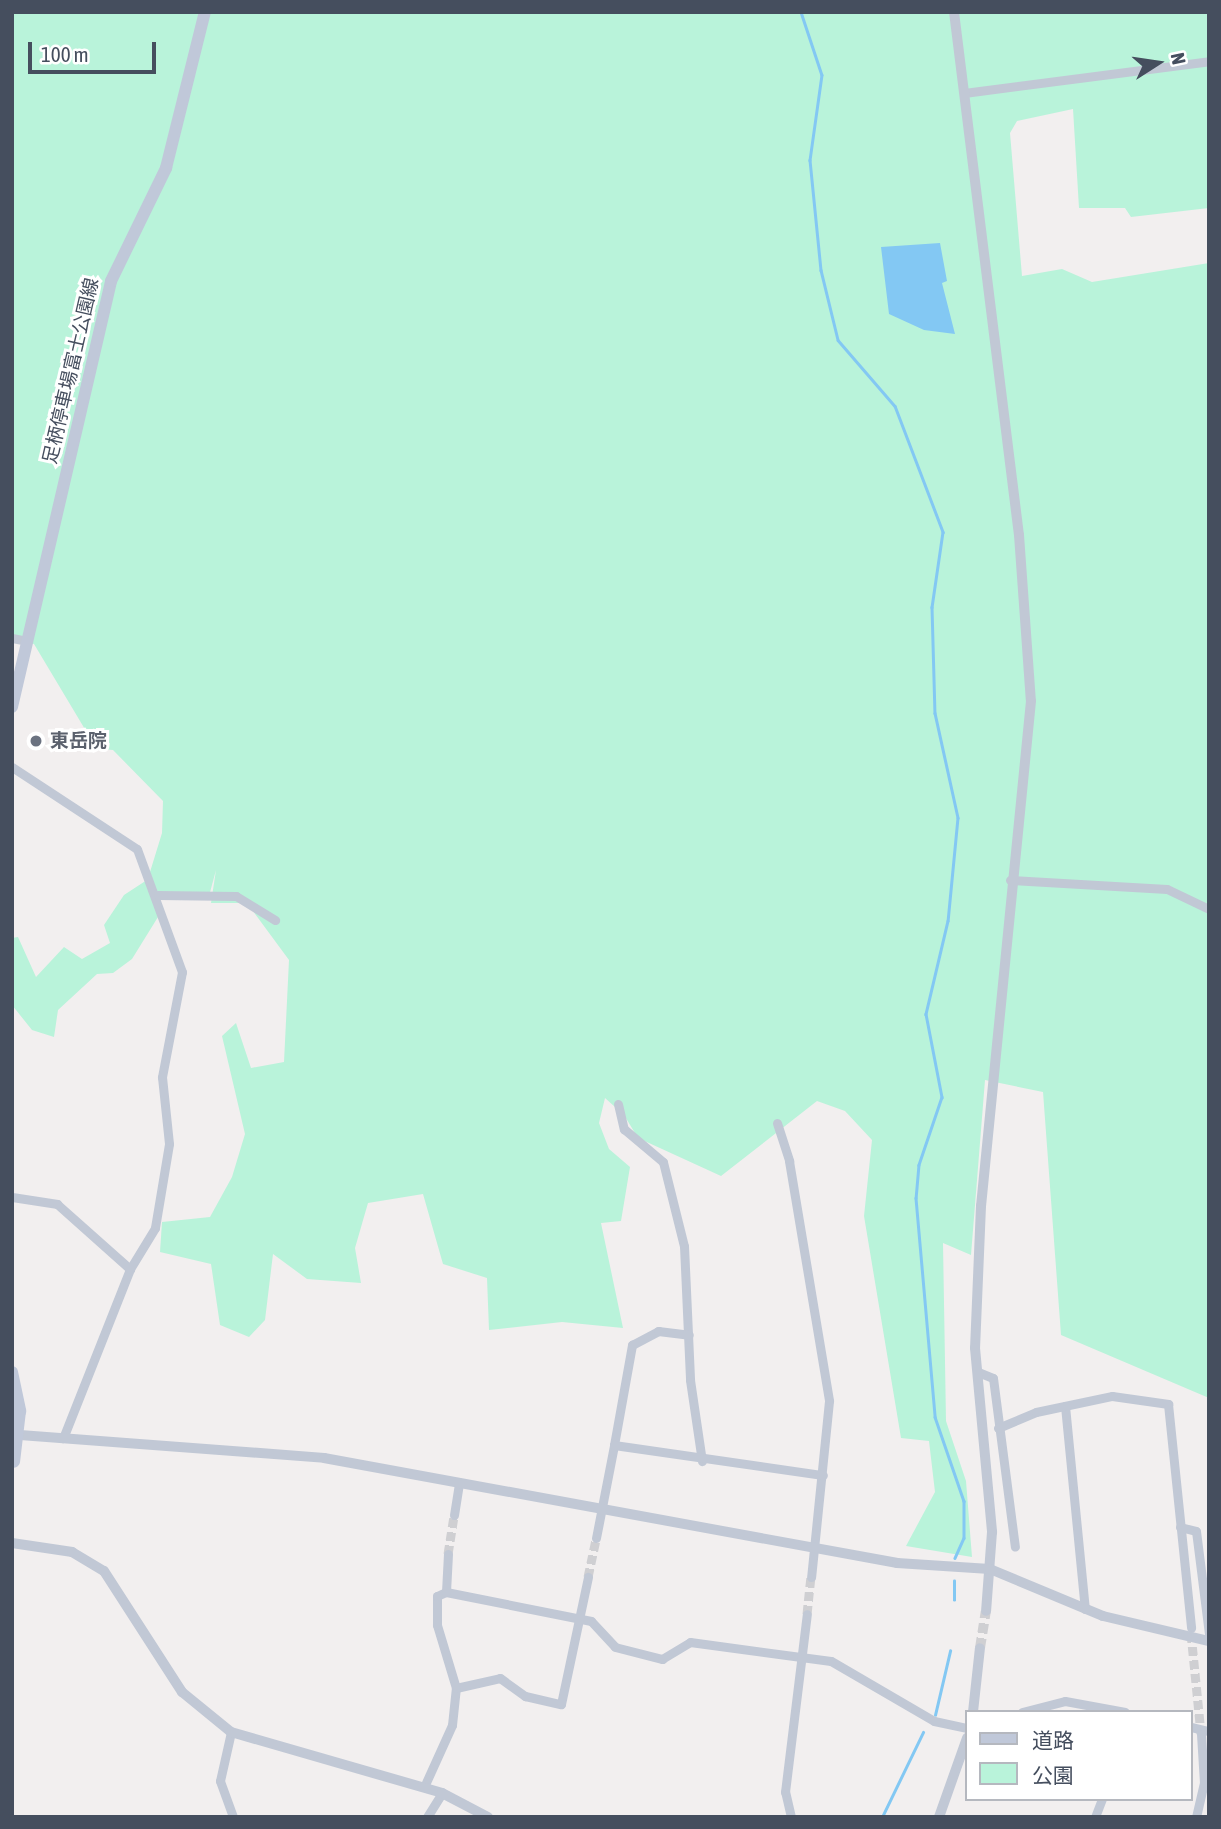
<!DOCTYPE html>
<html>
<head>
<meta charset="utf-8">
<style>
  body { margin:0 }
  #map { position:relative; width:1221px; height:1829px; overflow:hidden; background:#f2efef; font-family:"Asap Condensed","Noto Sans JP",sans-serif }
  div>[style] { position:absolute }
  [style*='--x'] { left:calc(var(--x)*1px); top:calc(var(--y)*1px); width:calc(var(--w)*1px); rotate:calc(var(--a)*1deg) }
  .green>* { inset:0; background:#b9f3da }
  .water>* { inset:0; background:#83c8f3 }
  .stream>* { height:2.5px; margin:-1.25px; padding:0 1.25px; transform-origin:1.25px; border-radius:1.25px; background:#83c8f3 }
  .minor-tunnel>* { height:9px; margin-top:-4.5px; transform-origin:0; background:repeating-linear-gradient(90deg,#cfcfd2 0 9px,transparent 0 13.5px) }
  .tertiary-tunnel>* { height:10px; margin-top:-5px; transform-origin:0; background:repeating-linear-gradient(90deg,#cfcfd2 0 10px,transparent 0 15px) }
  .minor>* { height:9px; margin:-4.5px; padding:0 4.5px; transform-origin:4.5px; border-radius:4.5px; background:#c1c8d5 }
  .tertiary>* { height:10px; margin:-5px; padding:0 5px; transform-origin:5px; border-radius:5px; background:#c1c8d5 }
  .secondary>* { height:12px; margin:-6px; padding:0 6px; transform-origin:6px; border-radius:6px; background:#c0c8d9 }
  .dots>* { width:19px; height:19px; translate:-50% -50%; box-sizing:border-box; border:4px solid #fff; border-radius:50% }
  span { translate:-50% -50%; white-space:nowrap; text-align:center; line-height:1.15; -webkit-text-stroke:6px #fff; paint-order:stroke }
  .street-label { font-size:19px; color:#454e5e }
  .worship-label { font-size:19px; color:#5b616d; font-weight:700 }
  .left { translate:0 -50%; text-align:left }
  .frame { position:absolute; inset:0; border:14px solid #454e5e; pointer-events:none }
  .legend { position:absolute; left:965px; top:1710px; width:228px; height:91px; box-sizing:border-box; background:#fff; border:2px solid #b5b8bf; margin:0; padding:9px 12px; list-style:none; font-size:21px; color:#454e5e }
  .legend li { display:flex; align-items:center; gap:14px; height:35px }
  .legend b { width:35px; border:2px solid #b5b8bf }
  .north { position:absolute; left:1123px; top:28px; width:70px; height:70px; -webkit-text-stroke:5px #fff; paint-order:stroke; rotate:78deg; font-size:19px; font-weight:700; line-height:28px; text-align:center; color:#454e5e }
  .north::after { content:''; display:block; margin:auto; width:24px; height:32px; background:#454e5e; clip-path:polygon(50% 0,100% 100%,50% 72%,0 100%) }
  .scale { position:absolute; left:28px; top:42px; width:128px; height:32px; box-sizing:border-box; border:4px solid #454e5e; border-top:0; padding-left:9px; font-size:21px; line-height:24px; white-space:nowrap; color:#454e5e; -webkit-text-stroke:5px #fff; paint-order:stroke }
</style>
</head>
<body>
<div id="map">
  <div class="green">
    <i style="clip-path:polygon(12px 12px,1209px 12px,1209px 208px,1131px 217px,1125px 208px,1079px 208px,1073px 109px,1017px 121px,1010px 133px,1022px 276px,1062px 269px,1092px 282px,1209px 263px,1209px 1398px,1061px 1335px,1043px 1092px,985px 1080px,971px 1255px,943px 1243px,946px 1421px,966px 1481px,972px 1557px,906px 1546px,935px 1492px,929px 1441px,901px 1438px,864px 1216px,872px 1140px,845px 1111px,817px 1101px,721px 1176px,638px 1138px,624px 1115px,605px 1098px,599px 1123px,609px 1149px,630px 1167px,621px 1221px,601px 1223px,623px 1328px,562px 1322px,489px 1330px,487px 1278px,443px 1264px,423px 1194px,368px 1203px,355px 1248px,361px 1283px,307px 1279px,273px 1254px,265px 1320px,249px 1337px,220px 1325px,211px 1264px,160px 1252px,162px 1222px,210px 1217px,232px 1177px,245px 1134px,222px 1036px,236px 1023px,251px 1068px,284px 1062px,289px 960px,247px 903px,211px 903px,216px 870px,209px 896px,158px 895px,150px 872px,162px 833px,163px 801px,113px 750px,84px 748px,86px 731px,34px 644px,12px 640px)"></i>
    <i style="clip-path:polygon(150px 878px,158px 917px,132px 959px,113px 973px,97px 974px,58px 1010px,54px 1037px,32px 1030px,12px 1005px,12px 938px,18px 937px,36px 977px,64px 947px,82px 959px,110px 943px,104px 925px,124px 895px)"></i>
  </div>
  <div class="water">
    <i style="clip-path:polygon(940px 243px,947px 281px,942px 283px,955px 334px,924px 330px,889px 314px,881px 247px)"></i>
  </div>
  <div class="stream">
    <i style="--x:801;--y:12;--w:66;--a:71.6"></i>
    <i style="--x:822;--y:75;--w:86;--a:98"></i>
    <i style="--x:810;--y:160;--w:111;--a:84.3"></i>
    <i style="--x:821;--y:270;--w:72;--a:76.3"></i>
    <i style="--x:838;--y:340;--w:87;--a:49.2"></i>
    <i style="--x:895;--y:406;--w:135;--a:69.1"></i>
    <i style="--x:943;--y:532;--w:76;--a:98.3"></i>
    <i style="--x:932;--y:607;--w:106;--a:88.4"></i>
    <i style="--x:935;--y:713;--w:107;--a:77.6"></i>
    <i style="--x:958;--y:818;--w:103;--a:95.5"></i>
    <i style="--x:948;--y:921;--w:96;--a:103.3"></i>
    <i style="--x:926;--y:1014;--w:85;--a:79.1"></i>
    <i style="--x:942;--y:1097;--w:72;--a:108.7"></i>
    <i style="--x:919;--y:1165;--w:33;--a:95"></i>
    <i style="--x:916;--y:1198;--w:220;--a:85"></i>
    <i style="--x:935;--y:1417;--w:89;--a:71"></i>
    <i style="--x:964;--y:1501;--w:37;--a:90"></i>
    <i style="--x:964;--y:1538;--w:22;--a:114"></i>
    <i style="--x:954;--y:1600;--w:19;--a:-90"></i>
    <i style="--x:935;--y:1715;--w:66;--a:-76.8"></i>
    <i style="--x:882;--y:1817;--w:94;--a:-64.2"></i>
  </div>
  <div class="minor-tunnel">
    <i style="--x:448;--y:1554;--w:39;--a:-81"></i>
    <i style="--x:588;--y:1577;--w:40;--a:-78"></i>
    <i style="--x:807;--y:1614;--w:37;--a:-84"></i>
    <i style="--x:1191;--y:1633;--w:101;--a:84.3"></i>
  </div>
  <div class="tertiary-tunnel">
    <i style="--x:980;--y:1648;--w:37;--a:-81"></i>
  </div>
  <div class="minor">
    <i style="--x:964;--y:93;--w:247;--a:-7.4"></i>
    <i style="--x:12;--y:638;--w:15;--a:11"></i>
    <i style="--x:12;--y:767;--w:149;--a:33.3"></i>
    <i style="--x:137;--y:849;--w:131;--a:69.9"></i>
    <i style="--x:182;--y:972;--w:107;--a:100.8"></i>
    <i style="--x:162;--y:1077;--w:67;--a:84"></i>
    <i style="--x:169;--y:1144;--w:85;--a:99.5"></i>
    <i style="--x:155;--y:1228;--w:48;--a:121.4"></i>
    <i style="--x:130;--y:1269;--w:182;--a:111.6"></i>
    <i style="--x:1010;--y:880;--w:157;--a:3.3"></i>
    <i style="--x:1167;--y:889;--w:47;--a:25.5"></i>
    <i style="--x:158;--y:895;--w:78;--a:0.7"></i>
    <i style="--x:236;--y:896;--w:46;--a:31.6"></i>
    <i style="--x:618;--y:1104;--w:26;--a:77"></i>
    <i style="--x:624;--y:1129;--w:51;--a:40.2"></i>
    <i style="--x:663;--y:1162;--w:87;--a:76"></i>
    <i style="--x:684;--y:1246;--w:134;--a:87.4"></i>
    <i style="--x:690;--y:1380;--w:82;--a:81.6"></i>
    <i style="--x:777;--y:1123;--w:40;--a:72"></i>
    <i style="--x:789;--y:1161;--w:243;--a:80.5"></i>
    <i style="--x:829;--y:1401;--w:177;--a:95.8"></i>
    <i style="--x:12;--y:1197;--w:46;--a:8.8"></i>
    <i style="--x:57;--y:1204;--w:98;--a:41.7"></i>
    <i style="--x:978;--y:1372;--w:16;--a:22"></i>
    <i style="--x:993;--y:1378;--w:170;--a:82.6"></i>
    <i style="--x:1065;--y:1406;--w:204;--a:84.4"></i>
    <i style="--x:998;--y:1428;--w:41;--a:-22.8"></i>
    <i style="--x:1036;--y:1412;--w:78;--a:-11.9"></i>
    <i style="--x:1112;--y:1396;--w:57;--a:8.1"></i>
    <i style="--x:1168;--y:1404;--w:225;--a:84.1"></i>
    <i style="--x:614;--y:1445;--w:102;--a:-79.8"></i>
    <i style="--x:632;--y:1345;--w:30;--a:-28"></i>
    <i style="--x:658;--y:1331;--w:31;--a:7"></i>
    <i style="--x:454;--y:1515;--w:33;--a:-81"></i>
    <i style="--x:1180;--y:1527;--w:16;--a:14"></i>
    <i style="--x:1196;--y:1531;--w:104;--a:82.8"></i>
    <i style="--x:596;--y:1538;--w:95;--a:-79"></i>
    <i style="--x:614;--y:1445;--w:211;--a:8.2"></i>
    <i style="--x:446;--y:1592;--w:148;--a:11.3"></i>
    <i style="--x:591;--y:1621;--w:35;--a:47"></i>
    <i style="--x:615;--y:1647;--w:49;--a:14.3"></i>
    <i style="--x:662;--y:1659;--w:33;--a:-31"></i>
    <i style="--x:690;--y:1642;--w:142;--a:7.7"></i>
    <i style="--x:831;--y:1661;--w:119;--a:30.2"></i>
    <i style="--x:934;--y:1721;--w:34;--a:12"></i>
    <i style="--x:456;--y:1688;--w:45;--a:-12.8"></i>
    <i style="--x:500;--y:1678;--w:31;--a:36"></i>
    <i style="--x:525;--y:1696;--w:37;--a:13"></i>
    <i style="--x:561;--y:1704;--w:130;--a:-78"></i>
    <i style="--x:1022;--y:1712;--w:44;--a:-14.3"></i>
    <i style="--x:1065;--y:1701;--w:61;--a:10.4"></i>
    <i style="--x:1191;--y:1727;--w:18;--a:13"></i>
    <i style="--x:231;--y:1732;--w:50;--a:102.7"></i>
    <i style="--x:220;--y:1781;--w:38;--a:70"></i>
    <i style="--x:424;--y:1787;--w:68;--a:-65.7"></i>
    <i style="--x:452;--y:1725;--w:37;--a:-84"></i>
    <i style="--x:456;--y:1688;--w:66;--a:-106.8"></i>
    <i style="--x:437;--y:1625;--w:29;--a:-90"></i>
    <i style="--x:437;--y:1596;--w:10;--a:-24"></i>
    <i style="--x:446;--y:1592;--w:38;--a:-87"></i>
    <i style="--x:427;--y:1817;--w:28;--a:-58"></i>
    <i style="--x:791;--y:1817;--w:26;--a:-103"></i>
    <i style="--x:785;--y:1792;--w:179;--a:-83"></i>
    <i style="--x:1095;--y:1817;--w:19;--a:-69"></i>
    <i style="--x:1196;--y:1817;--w:35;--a:-77"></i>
    <i style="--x:1204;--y:1783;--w:49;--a:-93.5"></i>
  </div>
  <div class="tertiary">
    <i style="--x:954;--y:12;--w:527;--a:82.92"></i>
    <i style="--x:1019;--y:535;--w:166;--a:85.9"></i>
    <i style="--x:1031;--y:701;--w:507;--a:95.65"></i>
    <i style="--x:981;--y:1206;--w:142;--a:92.4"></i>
    <i style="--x:975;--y:1348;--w:185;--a:84.7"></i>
    <i style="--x:992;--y:1532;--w:79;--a:94.3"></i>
    <i style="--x:20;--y:1435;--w:305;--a:4.3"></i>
    <i style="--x:324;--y:1458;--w:583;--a:10.38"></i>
    <i style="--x:897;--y:1563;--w:93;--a:3.7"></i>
    <i style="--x:990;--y:1569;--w:122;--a:22.6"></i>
    <i style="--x:1103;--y:1616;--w:109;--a:13.3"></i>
    <i style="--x:12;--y:1543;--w:61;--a:8.5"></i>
    <i style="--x:72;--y:1552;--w:37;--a:31"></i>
    <i style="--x:104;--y:1571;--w:144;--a:57.2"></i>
    <i style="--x:182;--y:1692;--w:63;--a:39.2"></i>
    <i style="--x:231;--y:1732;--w:220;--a:16.1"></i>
    <i style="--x:442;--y:1793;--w:52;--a:27.6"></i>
    <i style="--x:973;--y:1712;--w:64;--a:-83.8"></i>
    <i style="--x:939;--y:1817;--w:84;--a:-70.5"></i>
  </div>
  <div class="secondary">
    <i style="--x:12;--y:707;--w:437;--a:-76.9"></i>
    <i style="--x:111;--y:281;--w:126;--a:-64"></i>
    <i style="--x:166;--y:168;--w:161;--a:-76"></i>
    <i style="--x:12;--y:1372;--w:40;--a:78"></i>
    <i style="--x:20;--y:1411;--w:51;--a:96.7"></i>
  </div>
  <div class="dots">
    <i style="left:36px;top:741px;background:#6b7280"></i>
  </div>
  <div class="street-label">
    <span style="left:71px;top:371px;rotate:-77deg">足柄停車場富士公園線</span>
  </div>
  <div class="worship-label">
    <span class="left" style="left:50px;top:741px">東岳院</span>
  </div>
  <div class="frame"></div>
  <ul class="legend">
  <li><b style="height:9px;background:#c0c8d9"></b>道路</li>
  <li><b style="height:19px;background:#b9f3da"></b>公園</li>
  </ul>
  <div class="north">N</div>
  <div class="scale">100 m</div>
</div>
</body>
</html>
